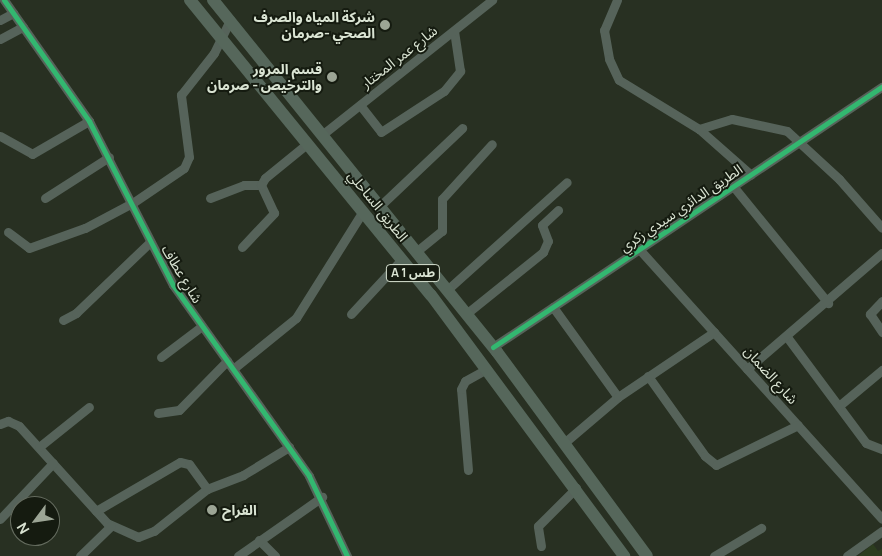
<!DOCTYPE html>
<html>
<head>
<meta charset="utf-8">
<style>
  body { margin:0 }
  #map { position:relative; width:882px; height:556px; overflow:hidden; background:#283022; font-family:Manrope,"Noto Sans Arabic",sans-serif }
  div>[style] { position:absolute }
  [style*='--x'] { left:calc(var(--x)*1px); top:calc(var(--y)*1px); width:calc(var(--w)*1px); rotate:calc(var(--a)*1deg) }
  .built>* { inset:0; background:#2c3d1f }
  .minor>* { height:9px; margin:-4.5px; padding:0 4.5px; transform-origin:4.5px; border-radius:4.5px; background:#56635a }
  .highway>* { height:12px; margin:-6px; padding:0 6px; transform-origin:6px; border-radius:6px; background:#56675b }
  .cycleway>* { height:5px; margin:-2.5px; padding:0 2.5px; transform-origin:2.5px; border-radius:2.5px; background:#33b770 }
  .dots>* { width:14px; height:14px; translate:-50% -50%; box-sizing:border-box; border:2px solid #151b10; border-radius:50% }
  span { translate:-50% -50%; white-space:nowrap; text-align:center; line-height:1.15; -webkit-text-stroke:4px #151b10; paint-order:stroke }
  .shield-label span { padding:1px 4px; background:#151b10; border:1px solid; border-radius:4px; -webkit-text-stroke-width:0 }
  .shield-label { font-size:12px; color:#dae4d3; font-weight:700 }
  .poi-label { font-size:14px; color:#dae4d3; font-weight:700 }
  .right { translate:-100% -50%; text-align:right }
  .left { translate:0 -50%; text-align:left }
  .street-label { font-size:14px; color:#dae4d3 }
  .north { position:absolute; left:10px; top:496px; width:50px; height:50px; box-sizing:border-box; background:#151b10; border:1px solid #646b5e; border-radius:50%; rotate:239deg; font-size:14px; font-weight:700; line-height:20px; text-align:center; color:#dae4d3 }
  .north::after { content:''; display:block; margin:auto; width:18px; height:22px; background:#9ca595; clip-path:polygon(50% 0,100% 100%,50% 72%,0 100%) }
</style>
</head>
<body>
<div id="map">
  <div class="built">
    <i style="clip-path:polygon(873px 544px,878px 551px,882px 549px,882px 556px,858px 556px)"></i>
  </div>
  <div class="minor">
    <i style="--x:4;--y:0;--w:148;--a:54.9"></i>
    <i style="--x:89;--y:121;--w:184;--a:62.9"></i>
    <i style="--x:173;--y:285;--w:234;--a:54.5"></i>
    <i style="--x:309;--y:476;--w:89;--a:64.6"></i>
    <i style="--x:617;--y:0;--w:33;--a:113"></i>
    <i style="--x:604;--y:30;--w:29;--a:80"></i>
    <i style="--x:609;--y:59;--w:23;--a:65"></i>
    <i style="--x:619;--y:80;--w:94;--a:31.5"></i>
    <i style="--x:699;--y:129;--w:34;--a:-17"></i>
    <i style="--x:732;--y:119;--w:56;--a:12.3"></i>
    <i style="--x:787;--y:131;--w:71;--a:42.7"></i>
    <i style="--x:839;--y:179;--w:65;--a:48.7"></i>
    <i style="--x:0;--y:20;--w:15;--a:-28"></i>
    <i style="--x:0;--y:39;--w:26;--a:-28"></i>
    <i style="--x:360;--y:105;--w:34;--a:52"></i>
    <i style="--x:381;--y:132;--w:75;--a:-33.1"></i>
    <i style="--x:444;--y:91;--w:26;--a:-51"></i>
    <i style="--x:460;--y:71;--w:40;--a:-98.5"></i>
    <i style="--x:699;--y:129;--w:69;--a:41.5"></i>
    <i style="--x:323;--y:134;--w:216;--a:-38.4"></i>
    <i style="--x:0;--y:136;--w:37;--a:29"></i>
    <i style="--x:32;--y:154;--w:66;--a:-30.1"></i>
    <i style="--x:733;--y:186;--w:151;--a:50.9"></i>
    <i style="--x:45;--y:198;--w:76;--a:-32.6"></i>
    <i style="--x:210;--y:198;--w:36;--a:-21"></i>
    <i style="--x:244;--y:185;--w:17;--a:0"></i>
    <i style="--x:381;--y:205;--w:112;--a:-43.5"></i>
    <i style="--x:8;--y:232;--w:26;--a:37"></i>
    <i style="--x:29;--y:248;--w:59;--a:-19.7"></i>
    <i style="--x:85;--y:228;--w:55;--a:-28"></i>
    <i style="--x:134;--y:202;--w:60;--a:-34.2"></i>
    <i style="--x:184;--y:168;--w:12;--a:-66"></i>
    <i style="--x:189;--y:157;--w:63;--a:-97.4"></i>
    <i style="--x:181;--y:95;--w:53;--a:-51.8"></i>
    <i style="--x:214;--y:53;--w:37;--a:-64"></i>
    <i style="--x:242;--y:247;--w:47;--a:-46.7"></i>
    <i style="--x:274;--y:213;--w:31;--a:-115"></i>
    <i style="--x:261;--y:185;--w:8;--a:-60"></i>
    <i style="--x:265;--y:178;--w:55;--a:-39.1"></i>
    <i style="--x:639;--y:249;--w:363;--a:48"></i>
    <i style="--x:417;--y:251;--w:32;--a:-39"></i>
    <i style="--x:442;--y:231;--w:32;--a:-90"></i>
    <i style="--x:442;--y:199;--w:74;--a:-47.7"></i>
    <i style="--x:447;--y:290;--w:161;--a:-42"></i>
    <i style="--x:882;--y:301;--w:18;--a:133"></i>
    <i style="--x:870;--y:314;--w:22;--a:56"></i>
    <i style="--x:553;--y:307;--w:111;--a:54.2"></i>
    <i style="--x:351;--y:314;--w:75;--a:-47.2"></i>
    <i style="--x:466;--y:314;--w:99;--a:-38.8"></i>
    <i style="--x:543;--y:252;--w:12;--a:-66"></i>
    <i style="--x:548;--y:241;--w:17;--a:-111"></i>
    <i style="--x:542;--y:225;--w:22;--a:-43"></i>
    <i style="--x:63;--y:320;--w:15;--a:-28"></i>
    <i style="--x:76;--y:313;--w:103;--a:-43.8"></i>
    <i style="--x:787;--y:337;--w:132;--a:53.3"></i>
    <i style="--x:866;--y:443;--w:17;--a:21"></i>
    <i style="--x:493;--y:347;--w:468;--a:-33.8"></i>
    <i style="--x:161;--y:357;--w:51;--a:-37.1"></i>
    <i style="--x:233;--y:369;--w:81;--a:-39"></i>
    <i style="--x:296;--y:318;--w:126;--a:-57.9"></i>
    <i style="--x:747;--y:369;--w:178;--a:-40.7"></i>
    <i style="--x:648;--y:376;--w:98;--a:54.5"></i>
    <i style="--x:705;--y:456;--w:14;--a:39"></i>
    <i style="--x:716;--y:465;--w:91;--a:-26"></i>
    <i style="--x:840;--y:405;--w:55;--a:-39.8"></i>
    <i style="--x:158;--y:413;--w:21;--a:-8"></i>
    <i style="--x:179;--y:410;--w:69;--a:-45.6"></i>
    <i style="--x:0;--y:424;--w:9;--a:-21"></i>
    <i style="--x:8;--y:421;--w:12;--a:24"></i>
    <i style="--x:19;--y:426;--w:131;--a:47.8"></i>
    <i style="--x:107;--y:523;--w:34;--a:24"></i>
    <i style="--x:138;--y:537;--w:17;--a:-21"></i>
    <i style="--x:154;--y:531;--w:68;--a:-38.4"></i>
    <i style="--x:207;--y:489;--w:39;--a:-21"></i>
    <i style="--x:243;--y:475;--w:54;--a:-31.3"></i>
    <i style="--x:564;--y:443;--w:71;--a:-40.4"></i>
    <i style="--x:618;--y:397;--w:116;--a:-34.1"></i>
    <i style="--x:39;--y:447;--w:64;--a:-38.7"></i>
    <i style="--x:468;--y:470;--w:81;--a:-94.9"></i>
    <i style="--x:461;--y:389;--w:9;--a:-63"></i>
    <i style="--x:465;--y:381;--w:25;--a:-29"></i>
    <i style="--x:96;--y:511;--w:97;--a:-30.3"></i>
    <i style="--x:180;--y:462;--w:9;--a:13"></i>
    <i style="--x:189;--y:464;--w:31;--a:54"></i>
    <i style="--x:0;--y:519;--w:77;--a:-46.6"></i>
    <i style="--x:259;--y:540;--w:23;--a:45"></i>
    <i style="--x:541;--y:546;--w:20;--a:-99"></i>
    <i style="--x:538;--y:526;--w:54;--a:-45"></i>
    <i style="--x:80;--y:556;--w:43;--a:-44.1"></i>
    <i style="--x:238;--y:556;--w:103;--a:-35.1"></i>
    <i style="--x:714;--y:556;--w:55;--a:-30.8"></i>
    <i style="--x:847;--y:556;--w:43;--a:-35.5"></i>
  </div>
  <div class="highway">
    <i style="--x:190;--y:0;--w:381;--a:50.8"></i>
    <i style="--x:431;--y:295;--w:325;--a:53.5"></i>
    <i style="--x:213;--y:0;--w:452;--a:51.1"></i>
    <i style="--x:497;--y:352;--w:253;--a:53.7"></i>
  </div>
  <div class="cycleway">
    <i style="--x:4;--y:0;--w:148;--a:54.9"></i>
    <i style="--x:89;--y:121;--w:184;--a:62.9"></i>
    <i style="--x:173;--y:285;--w:234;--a:54.5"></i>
    <i style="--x:309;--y:476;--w:89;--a:64.6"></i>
    <i style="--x:493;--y:347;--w:468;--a:-33.8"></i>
  </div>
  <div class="dots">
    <i style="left:385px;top:25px;background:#9ca595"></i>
    <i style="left:332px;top:77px;background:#9ca595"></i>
    <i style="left:212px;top:510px;background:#9ca595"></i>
  </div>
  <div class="shield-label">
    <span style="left:413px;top:273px">A 1 طس</span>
  </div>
  <div class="poi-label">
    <span class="right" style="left:375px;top:25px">شركة المياه والصرف<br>الصحي -صرمان</span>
    <span class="right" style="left:322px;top:77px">قسم المرور<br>والترخيص - صرمان</span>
    <span class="left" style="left:222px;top:510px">الفراح</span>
  </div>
  <div class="street-label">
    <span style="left:399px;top:57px;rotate:-38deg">شارع عمر المختار</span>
    <span style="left:378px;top:206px;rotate:51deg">الطريق الساحلي</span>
    <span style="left:681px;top:208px;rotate:-34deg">الطريق الدائري سيدي زكري</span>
    <span style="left:182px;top:274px;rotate:59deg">شارع عطاف</span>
    <span style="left:771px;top:375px;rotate:48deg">شارع الضمان</span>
  </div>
  <div class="north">N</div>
</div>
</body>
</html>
